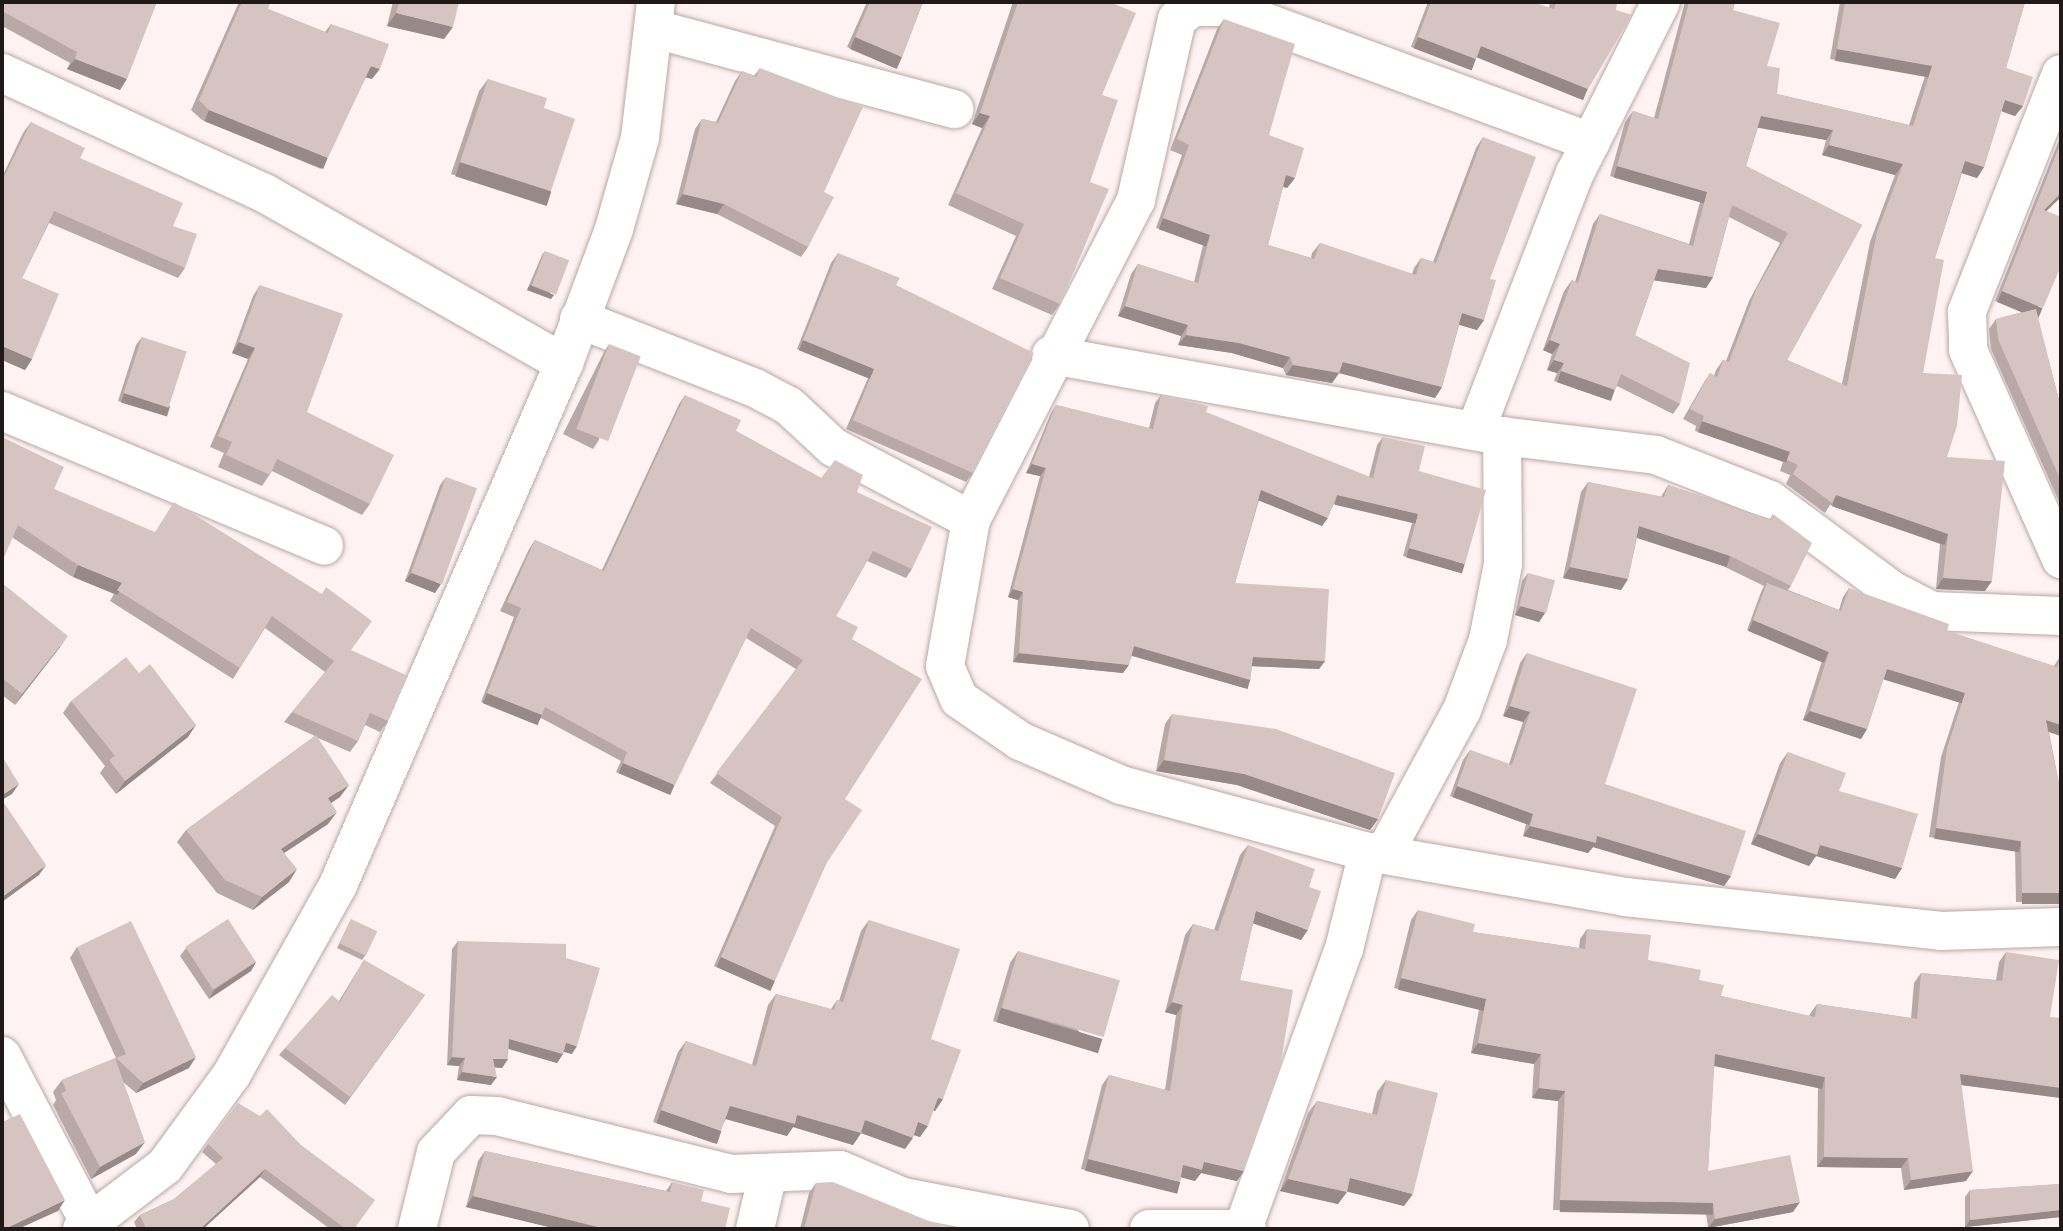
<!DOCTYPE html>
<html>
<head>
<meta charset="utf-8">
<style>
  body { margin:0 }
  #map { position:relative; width:2063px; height:1231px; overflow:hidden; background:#fef3f2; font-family:"Noto Sans",sans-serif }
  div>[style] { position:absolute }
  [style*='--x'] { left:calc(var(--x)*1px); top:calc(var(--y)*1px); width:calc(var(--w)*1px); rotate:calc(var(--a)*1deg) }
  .roads { filter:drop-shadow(0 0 2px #b9a7a6) drop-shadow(0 0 2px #b9a7a6) }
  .street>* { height:38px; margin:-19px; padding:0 19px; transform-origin:19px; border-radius:19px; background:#fff }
  .wall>* { inset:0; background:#b8a9a8 }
  .shaded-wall>* { inset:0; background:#968988; transform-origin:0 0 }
  .building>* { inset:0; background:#d6c4c3; transform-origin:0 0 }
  span { translate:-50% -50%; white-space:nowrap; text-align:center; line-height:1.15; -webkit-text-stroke:7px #fef3f2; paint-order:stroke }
  .frame { position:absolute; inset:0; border:4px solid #201919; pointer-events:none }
</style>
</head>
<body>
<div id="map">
  <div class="roads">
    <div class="street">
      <i style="--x:655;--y:29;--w:310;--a:15"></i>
      <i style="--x:2;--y:73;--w:290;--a:24.6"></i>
      <i style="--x:266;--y:194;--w:343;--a:29.6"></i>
      <i style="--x:2061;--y:74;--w:256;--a:111.6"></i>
      <i style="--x:1967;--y:312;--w:38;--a:88"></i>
      <i style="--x:1968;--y:350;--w:229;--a:66"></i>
      <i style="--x:1591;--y:142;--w:390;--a:-159.8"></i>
      <i style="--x:1225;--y:7;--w:32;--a:180"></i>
      <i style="--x:1193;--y:7;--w:20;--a:143"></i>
      <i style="--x:1177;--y:19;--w:186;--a:102.8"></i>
      <i style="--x:1136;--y:200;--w:360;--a:117.3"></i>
      <i style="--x:971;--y:520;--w:148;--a:100.1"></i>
      <i style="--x:945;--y:666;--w:36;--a:67"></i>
      <i style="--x:959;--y:699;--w:74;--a:34.5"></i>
      <i style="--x:1020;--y:741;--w:110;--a:23.5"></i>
      <i style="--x:1121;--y:785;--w:256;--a:15.2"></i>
      <i style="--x:1368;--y:852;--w:261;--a:9.9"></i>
      <i style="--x:1625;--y:897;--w:318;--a:6.1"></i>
      <i style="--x:1941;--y:931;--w:120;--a:-1.9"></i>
      <i style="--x:579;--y:319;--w:189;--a:21.4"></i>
      <i style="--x:755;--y:388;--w:38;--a:28"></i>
      <i style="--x:789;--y:406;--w:60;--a:43"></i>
      <i style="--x:833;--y:447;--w:156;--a:27.9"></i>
      <i style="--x:1051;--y:355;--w:458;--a:10.2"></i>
      <i style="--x:1502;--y:436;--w:155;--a:7"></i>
      <i style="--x:1656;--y:455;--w:123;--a:21.5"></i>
      <i style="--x:1770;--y:500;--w:153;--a:36.5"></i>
      <i style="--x:1893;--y:591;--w:44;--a:27.1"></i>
      <i style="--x:1932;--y:611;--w:129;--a:2.2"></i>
      <i style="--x:2;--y:411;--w:349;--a:22.7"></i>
      <i style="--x:1476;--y:429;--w:274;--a:-68.9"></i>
      <i style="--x:1575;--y:173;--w:191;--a:-63.3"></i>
      <i style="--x:1384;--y:854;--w:164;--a:-61.6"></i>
      <i style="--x:1462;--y:710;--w:75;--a:-69.6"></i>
      <i style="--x:1488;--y:640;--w:77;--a:-78.8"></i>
      <i style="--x:1503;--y:564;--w:128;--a:-90.4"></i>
      <i style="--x:2;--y:1056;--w:187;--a:62.3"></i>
      <i style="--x:82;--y:1229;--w:104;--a:-37.2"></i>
      <i style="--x:165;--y:1166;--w:114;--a:-53.9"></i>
      <i style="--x:232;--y:1074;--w:217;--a:-60.7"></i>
      <i style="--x:338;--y:885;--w:569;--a:-66.59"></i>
      <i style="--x:564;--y:363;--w:143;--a:-69.5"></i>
      <i style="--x:614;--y:229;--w:95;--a:-74.1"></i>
      <i style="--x:640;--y:138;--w:137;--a:-83.3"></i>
      <i style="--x:417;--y:1229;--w:79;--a:-76.1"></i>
      <i style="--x:436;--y:1152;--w:51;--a:-46.6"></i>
      <i style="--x:471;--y:1115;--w:26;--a:2"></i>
      <i style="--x:497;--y:1116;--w:241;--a:13.9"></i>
      <i style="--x:731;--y:1174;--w:109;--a:-2.1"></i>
      <i style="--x:840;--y:1170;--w:69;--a:23.2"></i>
      <i style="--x:903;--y:1197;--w:170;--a:10.8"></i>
      <i style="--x:755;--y:1229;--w:52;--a:-76.8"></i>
      <i style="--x:1149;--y:1229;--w:98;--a:0"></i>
      <i style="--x:1243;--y:1229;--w:298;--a:-70.2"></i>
      <i style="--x:1344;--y:949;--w:100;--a:-76.1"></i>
    </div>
  </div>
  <div class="wall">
    <i style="clip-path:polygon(2px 2px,157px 2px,120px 90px,67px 69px,70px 63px,2px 26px)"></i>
    <i style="clip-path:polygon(239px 2px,270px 2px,268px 9px,325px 32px,331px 24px,372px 79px,366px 77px,321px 169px,202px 120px,191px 110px)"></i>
    <i style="clip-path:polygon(393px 2px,459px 2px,444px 39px,387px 26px)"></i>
    <i style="clip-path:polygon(867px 2px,923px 2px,902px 57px,895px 68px,847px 47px)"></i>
    <i style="clip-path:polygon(1013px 2px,1110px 2px,1102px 95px,1090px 182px,1060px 304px,1052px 315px,992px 289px,1016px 236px,948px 205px,982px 128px,972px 124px)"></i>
    <i style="clip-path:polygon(1428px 2px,1532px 2px,1549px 8px,1550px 2px,1617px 2px,1588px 89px,1581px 99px,1477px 57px,1469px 69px,1411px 47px)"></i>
    <i style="clip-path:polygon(evenodd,1685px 2px,1735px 2px,1733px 10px,1767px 66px,1777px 94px,1909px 125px,1925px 76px,1830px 59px,1840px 2px,2025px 2px,2006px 68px,2023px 106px,2015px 116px,2001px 111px,1984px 167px,1977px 178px,1962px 173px,1935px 258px,1923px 373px,1985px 591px,1936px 589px,1940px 544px,1830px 505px,1825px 513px,1786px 484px,1790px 475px,1780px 471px,1783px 462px,1695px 431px,1696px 426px,1683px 419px,1703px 384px,1710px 373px,1714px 376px,1716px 370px,1723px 360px,1726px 361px,1749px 301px,1780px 243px,1729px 217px,1713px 277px,1706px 288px,1654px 280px,1635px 335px,1680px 404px,1673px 414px,1617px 386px,1608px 400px,1554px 381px,1557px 373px,1547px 370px,1552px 354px,1543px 350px,1564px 291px,1572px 280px,1575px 282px,1593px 224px,1600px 214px,1689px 244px,1700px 202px,1610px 176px,1625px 122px,1633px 111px,1654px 118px,1685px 2px,1758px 127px,1826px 140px,1822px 155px,1895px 175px,1870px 242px,1842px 384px,1787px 360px,1862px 225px,1746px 166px,1758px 127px)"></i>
    <i style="clip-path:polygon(1224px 19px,1269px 135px,1295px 178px,1287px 188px,1283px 187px,1268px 245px,1311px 258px,1312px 253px,1320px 243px,1412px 274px,1414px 268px,1421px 258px,1433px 262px,1476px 148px,1483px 137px,1490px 279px,1484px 320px,1477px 330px,1459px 325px,1442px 387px,1435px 398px,1339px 373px,1332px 383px,1286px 375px,1283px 368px,1232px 353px,1178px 345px,1181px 336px,1118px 316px,1131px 274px,1138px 264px,1194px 282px,1203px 245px,1156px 228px,1182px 155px,1170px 150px,1217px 29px)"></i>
    <i style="clip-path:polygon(760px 68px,824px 192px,808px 247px,801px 257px,717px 214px,676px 204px,695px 129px,702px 119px,716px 122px,735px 81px,742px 71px,754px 76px)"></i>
    <i style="clip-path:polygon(488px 79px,544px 108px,551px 191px,543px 203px,451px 174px,479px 91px)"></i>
    <i style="clip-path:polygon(31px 122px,173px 226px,185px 268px,178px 278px,49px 223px,22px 278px,32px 359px,25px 370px,2px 360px,2px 177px,23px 133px)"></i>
    <i style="clip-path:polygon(2061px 135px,2061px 197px,2046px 211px,2037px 317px,2059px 400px,2061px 399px,2061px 506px,1991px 349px,1989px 329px,1996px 319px,2023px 312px,1995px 301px)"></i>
    <i style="clip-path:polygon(545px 251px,551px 299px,527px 290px,542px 255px)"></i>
    <i style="clip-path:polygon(838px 253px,896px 285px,973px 473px,966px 482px,846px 429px,868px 378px,797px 349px,831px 263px)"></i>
    <i style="clip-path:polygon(260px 285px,307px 412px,370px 504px,362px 515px,272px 471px,262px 486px,218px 467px,224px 453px,210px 447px,248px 359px,232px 353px,253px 296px)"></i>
    <i style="clip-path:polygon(142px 337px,170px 407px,164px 415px,118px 401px,136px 345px)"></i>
    <i style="clip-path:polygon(609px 344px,599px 440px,593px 449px,563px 434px,604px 352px)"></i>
    <i style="clip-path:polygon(685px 395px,736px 431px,821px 478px,857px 492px,912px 569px,906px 578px,867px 561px,836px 616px,852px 639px,845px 799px,826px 864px,769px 990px,714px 966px,775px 826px,710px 783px,796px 669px,746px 638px,668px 794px,616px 772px,621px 761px,541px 718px,536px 724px,481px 702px,514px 617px,500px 611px,529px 549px,535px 540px,602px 570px,679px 404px)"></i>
    <i style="clip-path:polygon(1161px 395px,1369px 477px,1377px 445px,1383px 437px,1419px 471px,1459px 572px,1403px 556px,1412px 523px,1334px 504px,1322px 526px,1259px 500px,1235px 583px,1325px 661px,1319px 669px,1252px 666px,1250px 680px,1245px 688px,1132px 656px,1123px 673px,1013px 662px,1018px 600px,1008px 597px,1040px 476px,1026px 473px,1051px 413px,1056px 405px,1149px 428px,1155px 403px)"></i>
    <i style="clip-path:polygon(2px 437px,54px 489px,351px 651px,388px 721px,380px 732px,365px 725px,358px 741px,350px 752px,318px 738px,340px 797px,331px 803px,328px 824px,284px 853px,289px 882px,253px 910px,217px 893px,177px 842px,186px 830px,315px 736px,284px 722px,292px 712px,325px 672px,265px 628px,233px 679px,110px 601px,114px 594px,71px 576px,13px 538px)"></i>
    <i style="clip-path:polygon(446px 477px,435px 593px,405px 581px,440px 485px)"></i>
    <i style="clip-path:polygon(1588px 482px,1661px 497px,1668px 485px,1770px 519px,1773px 514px,1791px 586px,1788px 590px,1839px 610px,1843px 597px,1849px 588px,1947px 631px,2054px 666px,2061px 655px,2061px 736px,2049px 732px,2061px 794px,2061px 902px,2016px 902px,2015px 850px,1929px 837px,1941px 757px,1959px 702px,1883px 679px,1867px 729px,1861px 739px,1803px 720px,1822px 661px,1747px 630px,1761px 592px,1764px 586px,1723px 566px,1637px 537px,1628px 579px,1621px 590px,1563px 578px,1581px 492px)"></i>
    <i style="clip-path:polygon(1528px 573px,1545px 613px,1539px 622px,1515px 615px,1522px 581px)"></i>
    <i style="clip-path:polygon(2px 583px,60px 647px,15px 705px,2px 695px)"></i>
    <i style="clip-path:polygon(1527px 653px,1605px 784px,1731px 876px,1724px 886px,1593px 847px,1588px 853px,1523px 836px,1526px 824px,1450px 796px,1463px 760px,1470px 750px,1509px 764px,1523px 722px,1503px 716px,1520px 663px)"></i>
    <i style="clip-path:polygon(71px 701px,188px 737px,116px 794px,100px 773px,105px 766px,63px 713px)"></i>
    <i style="clip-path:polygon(1172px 714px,1378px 819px,1370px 830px,1237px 785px,1156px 771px,1165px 724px)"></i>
    <i style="clip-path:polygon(1788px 752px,1902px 868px,1895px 879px,1816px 856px,1809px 866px,1751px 844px,1780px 763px)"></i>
    <i style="clip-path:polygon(1248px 845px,1309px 887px,1301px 940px,1253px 923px,1240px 980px,1237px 1181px,1201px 1173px,1195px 1181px,1181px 1177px,1180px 1182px,1173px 1192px,1081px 1169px,1102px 1085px,1109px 1075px,1165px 1090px,1176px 1015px,1165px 1012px,1185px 935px,1193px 924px,1214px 930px,1240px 855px)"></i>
    <i style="clip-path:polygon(1418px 910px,1473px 932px,1579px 948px,1580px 939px,1587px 929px,1648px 960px,1699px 980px,1721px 996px,1809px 1016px,1810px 1014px,1817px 1004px,1911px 1018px,1914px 983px,1921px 973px,1996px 980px,1999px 962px,2006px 952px,2050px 1017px,2061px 1098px,1961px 1085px,1966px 1181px,1904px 1190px,1901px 1168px,1817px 1167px,1818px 1087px,1714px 1065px,1708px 1171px,1793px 1212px,1708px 1228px,1706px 1213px,1553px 1210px,1558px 1101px,1532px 1098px,1534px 1064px,1471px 1053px,1479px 1009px,1394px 988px,1411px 920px)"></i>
    <i style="clip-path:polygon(351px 919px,365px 956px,362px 960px,337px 948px)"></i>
    <i style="clip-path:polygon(869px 920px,931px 1039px,943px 1099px,935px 1111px,933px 1111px,920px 1137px,914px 1135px,905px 1149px,861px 1133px,853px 1145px,793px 1127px,787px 1136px,726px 1119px,713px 1143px,653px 1122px,678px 1052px,686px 1041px,752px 1065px,768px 1005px,776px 994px,831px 1009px,837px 1000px,839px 1001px,861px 931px)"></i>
    <i style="clip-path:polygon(458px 941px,566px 958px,572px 1054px,564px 1052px,557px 1063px,508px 1049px,508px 1059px,502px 1068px,495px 1067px,491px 1085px,457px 1080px,459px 1066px,447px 1065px,452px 949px)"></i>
    <i style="clip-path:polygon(77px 947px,189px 1068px,136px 1093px,123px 1082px,136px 1154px,91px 1179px,53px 1105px,56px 1100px,53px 1092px,62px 1080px,116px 1058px,70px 958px)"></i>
    <i style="clip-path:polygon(186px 948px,256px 962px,251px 971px,209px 999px,180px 956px)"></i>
    <i style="clip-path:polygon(1018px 951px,1094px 1051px,993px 1021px,1010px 963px)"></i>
    <i style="clip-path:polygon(364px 960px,425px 995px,345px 1105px,279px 1055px,285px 1048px,339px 1001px)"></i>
    <i style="clip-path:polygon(1386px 1080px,1404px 1206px,1347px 1191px,1338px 1204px,1280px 1191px,1308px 1113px,1317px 1101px,1372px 1114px,1377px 1092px)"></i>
    <i style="clip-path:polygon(238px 1103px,354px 1229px,330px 1229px,260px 1177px,203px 1229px,137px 1229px,134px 1222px,140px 1215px,174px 1199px,216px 1164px,202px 1152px)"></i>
    <i style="clip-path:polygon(485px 1151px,666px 1191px,672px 1182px,701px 1201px,725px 1229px,557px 1229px,466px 1207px,478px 1161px)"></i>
    <i style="clip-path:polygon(816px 1183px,940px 1229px,800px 1229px,809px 1193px)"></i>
    <i style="clip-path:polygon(2061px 1184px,2061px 1217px,1965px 1227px,1965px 1197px,1970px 1190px)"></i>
  </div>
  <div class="shaded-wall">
    <i style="clip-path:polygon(396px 13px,453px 27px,444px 39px,387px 26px)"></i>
    <i style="left:855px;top:37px;width:51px;height:13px;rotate:23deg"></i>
    <i style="left:1418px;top:37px;width:62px;height:12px;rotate:21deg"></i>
    <i style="left:1481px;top:46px;width:115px;height:12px;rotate:22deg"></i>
    <i style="left:1837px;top:49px;width:97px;height:12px;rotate:10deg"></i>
    <i style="clip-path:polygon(75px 59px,127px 79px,120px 90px,67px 69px)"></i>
    <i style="clip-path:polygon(371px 66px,380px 69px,372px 79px,364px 77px)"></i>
    <i style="clip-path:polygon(2005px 100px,2023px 106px,2015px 116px,1998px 110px)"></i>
    <i style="left:209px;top:110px;width:128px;height:12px;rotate:22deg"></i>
    <i style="clip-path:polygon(980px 113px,990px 116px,982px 128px,972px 124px)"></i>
    <i style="clip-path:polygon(1761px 116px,1833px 130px,1826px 140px,1754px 127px)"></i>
    <i style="clip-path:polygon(1829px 145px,1903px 164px,1895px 175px,1822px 155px)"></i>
    <i style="clip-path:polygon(1965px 161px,1984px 167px,1977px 178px,1958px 172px)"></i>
    <i style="left:460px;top:162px;width:96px;height:15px;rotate:18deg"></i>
    <i style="left:1617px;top:166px;width:94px;height:12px;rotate:16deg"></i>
    <i style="clip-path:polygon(1286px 175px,1295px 178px,1287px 188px,1279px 185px)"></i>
    <i style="clip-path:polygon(2061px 193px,2061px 197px,2037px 220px,2044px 210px)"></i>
    <i style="clip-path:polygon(683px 194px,724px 204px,717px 214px,676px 204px)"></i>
    <i style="left:1163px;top:218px;width:50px;height:12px;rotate:20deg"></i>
    <i style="clip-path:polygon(1658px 269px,1713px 277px,1706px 288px,1651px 280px)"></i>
    <i style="clip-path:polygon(530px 285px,554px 295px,551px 299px,527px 290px)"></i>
    <i style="left:2002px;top:291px;width:44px;height:12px;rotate:23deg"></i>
    <i style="clip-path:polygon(1125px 306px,1188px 325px,1181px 336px,1118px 316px)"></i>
    <i style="clip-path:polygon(1462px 313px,1484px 320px,1477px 330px,1454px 323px)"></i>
    <i style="clip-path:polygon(1186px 335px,1239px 343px,1290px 357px,1283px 368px,1232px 353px,1178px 345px)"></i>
    <i style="left:803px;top:340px;width:77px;height:11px;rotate:22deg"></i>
    <i style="clip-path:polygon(1550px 340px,1560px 344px,1552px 354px,1543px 350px)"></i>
    <i style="clip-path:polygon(239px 342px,255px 348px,248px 359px,232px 353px)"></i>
    <i style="clip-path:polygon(2px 346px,32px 359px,25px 370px,2px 360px)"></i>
    <i style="clip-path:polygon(1554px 360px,1564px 363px,1557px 373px,1547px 370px)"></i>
    <i style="clip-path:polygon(1343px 362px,1442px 387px,1435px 398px,1339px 373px,1332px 383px,1286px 375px,1293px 365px)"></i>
    <i style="left:1561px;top:371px;width:57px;height:12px;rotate:19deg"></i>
    <i style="left:124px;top:393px;width:48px;height:10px;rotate:17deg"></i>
    <i style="left:1702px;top:421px;width:93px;height:12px;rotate:19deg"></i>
    <i style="clip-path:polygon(1032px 464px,1046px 468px,1040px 476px,1026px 473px)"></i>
    <i style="clip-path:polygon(1261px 490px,1328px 518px,1322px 526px,1255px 499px)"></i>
    <i style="left:1337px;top:495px;width:83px;height:10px;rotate:13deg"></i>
    <i style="left:1836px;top:495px;width:119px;height:12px;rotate:19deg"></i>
    <i style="left:1639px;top:526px;width:96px;height:12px;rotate:18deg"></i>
    <i style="left:1409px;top:548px;width:58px;height:10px;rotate:16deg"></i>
    <i style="left:78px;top:565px;width:48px;height:13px;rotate:22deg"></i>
    <i style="clip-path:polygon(1570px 567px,1628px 579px,1621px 590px,1563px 578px)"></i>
    <i style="clip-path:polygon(411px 573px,441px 584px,435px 593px,405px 581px)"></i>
    <i style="clip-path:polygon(1943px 578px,1992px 581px,1985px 591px,1936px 589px)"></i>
    <i style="clip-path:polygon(1013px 589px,1023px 592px,1018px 600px,1008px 597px)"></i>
    <i style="clip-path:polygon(1521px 606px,1545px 613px,1539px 622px,1515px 615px)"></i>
    <i style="left:1753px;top:620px;width:82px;height:12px;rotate:23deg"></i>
    <i style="clip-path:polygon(68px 636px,60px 647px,15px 705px,22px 694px)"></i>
    <i style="left:1134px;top:646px;width:121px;height:10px;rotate:16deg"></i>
    <i style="clip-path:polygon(1019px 653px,1129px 665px,1123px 673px,1013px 662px)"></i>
    <i style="clip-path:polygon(1253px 657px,1325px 661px,1319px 669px,1247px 666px)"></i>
    <i style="left:1887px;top:669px;width:82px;height:11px;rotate:17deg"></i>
    <i style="left:487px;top:693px;width:59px;height:11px;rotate:22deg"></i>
    <i style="clip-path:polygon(1510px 706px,1530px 712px,1523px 722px,1503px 716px)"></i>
    <i style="clip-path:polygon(1810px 711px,1867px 729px,1861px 739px,1803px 720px)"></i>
    <i style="clip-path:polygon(2046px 720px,2061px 725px,2061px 736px,2040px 729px)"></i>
    <i style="clip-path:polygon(196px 725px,188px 737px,116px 794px,125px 781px)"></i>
    <i style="clip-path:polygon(1164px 760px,1244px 774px,1378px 819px,1370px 830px,1237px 785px,1156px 771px)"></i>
    <i style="left:623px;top:763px;width:56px;height:11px;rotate:23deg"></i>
    <i style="clip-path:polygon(19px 784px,12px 794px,2px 800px,2px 795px)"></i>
    <i style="clip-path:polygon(349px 785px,340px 797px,319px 811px,328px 798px)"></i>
    <i style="left:1457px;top:786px;width:81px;height:12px;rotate:20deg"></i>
    <i style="clip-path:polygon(337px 812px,328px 824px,272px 861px,281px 849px)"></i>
    <i style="clip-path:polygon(1530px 826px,1597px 836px,1731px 876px,1724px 886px,1593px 847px,1588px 853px,1523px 836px)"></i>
    <i style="left:1936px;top:828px;width:86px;height:11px;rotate:9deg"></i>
    <i style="clip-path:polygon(1758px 834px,1820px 845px,1902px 868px,1895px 879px,1816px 856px,1809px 866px,1751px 844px)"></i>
    <i style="clip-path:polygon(46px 865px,39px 875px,2px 902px,2px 897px)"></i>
    <i style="clip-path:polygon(297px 869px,289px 882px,253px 910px,262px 897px)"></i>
    <i style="left:2022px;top:893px;width:39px;height:11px"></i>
    <i style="clip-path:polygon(1256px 911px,1308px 930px,1301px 940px,1249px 922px)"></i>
    <i style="left:721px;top:957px;width:59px;height:11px;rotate:24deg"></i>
    <i style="clip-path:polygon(256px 962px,251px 971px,209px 999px,214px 990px)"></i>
    <i style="left:1401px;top:978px;width:88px;height:12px;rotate:14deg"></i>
    <i style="clip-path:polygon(1172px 1002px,1183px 1005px,1176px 1015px,1165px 1012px)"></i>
    <i style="left:1001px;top:1008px;width:106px;height:15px;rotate:17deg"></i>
    <i style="clip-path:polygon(509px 1039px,563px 1054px,557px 1063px,503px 1047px)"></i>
    <i style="clip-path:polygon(566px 1043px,577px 1046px,572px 1054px,561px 1051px)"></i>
    <i style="clip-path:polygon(1478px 1043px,1541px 1054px,1534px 1064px,1471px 1053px)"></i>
    <i style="left:1715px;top:1054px;width:112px;height:12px;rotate:12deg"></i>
    <i style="clip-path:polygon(196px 1057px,189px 1068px,136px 1093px,143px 1083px)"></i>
    <i style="clip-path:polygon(452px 1057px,465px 1058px,459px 1066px,447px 1065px)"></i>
    <i style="clip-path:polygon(493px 1059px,508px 1059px,502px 1068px,487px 1067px)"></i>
    <i style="clip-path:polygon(462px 1072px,497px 1077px,491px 1085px,457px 1080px)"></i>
    <i style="clip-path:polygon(1960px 1074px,2061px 1088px,2061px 1098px,1953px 1084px)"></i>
    <i style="clip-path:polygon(1539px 1088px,1565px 1091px,1558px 1101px,1532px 1098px)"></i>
    <i style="clip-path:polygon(938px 1098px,943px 1099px,935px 1111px,930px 1109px)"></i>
    <i style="clip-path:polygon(730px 1106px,797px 1115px,865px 1120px,913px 1138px,905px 1149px,861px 1133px,853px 1145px,793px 1127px,787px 1136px,722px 1118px)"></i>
    <i style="left:661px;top:1110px;width:64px;height:14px;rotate:19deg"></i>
    <i style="clip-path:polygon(918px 1122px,928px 1126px,920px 1137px,910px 1134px)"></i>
    <i style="clip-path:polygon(145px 1142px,136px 1154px,91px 1179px,100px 1167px)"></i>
    <i style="clip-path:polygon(1824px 1157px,1908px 1158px,1901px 1168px,1817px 1167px)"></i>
    <i style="left:1088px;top:1159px;width:95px;height:12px;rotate:14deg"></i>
    <i style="clip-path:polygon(1204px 1162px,1244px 1171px,1237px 1181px,1201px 1173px,1195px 1181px,1176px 1176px,1183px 1165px)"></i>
    <i style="clip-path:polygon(265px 1169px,260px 1177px,203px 1229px,200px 1229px)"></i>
    <i style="clip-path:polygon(1973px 1171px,1966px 1181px,1904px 1190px,1911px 1180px)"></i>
    <i style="clip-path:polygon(1350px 1178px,1413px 1194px,1404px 1206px,1341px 1190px)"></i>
    <i style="clip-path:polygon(1288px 1179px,1347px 1192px,1338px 1204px,1280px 1191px)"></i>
    <i style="clip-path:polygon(473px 1196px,606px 1229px,557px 1229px,466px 1207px)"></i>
    <i style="clip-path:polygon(65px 1200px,58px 1211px,18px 1229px,4px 1229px)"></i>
    <i style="left:1560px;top:1200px;width:153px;height:12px;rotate:1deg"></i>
    <i style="clip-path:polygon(1800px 1202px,1793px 1212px,1708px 1228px,1715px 1219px)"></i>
    <i style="clip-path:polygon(2061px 1210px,2061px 1217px,1965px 1227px,1970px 1220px)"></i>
  </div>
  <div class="building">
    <i style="clip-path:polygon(2px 2px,157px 2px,127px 79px,75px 59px,77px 52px,2px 11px)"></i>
    <i style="clip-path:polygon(242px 2px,270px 2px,268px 9px,328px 33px,331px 24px,389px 44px,380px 69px,371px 66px,328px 158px,209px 110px,199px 100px)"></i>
    <i style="clip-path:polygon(399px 2px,459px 2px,453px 27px,396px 13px)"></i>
    <i style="clip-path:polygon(870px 2px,923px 2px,902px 57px,855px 37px)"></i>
    <i style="clip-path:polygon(1018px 2px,1110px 2px,1136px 13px,1102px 95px,1118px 100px,1090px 182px,1109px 189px,1060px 304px,1000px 278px,1024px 224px,956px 193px,990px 116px,980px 113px)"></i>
    <i style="clip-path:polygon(1431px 2px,1532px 2px,1554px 9px,1556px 2px,1617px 2px,1616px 10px,1632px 15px,1588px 89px,1481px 46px,1476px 59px,1418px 37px)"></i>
    <i style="clip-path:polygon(evenodd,1689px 2px,1735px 2px,1733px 10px,1780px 23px,1767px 66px,1780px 68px,1777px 94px,1913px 126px,1932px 66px,1837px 49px,1845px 2px,2025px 2px,2006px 68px,2033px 77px,2023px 106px,2005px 100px,1984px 167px,1965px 161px,1935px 258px,1944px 260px,1923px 373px,1962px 375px,1957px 426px,1947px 457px,2005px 461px,1992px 581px,1943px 578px,1948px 534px,1836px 495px,1832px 503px,1793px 474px,1798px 465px,1787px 460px,1790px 452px,1702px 421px,1704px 416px,1690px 409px,1710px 373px,1717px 377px,1723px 360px,1729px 362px,1756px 290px,1788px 233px,1732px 205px,1713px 277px,1658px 269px,1635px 335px,1690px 363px,1680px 404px,1621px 374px,1615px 390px,1561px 371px,1564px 363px,1554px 360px,1560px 344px,1550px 340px,1572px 280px,1578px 283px,1600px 214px,1693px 246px,1707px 192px,1617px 166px,1633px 111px,1658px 119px,1689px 2px,1761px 116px,1833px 130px,1829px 145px,1903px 164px,1877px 232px,1847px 386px,1787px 360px,1862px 225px,1746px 166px,1761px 116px)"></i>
    <i style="clip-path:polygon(1224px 19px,1295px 44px,1269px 135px,1304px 148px,1295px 178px,1286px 175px,1268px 245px,1314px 259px,1320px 243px,1416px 275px,1421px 258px,1436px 263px,1483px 137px,1536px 157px,1490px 279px,1496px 280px,1484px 320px,1462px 313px,1442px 387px,1343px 362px,1339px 373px,1293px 365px,1290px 357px,1239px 343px,1186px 335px,1188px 325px,1125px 306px,1138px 264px,1198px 283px,1210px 235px,1163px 218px,1189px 145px,1177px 139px)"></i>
    <i style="clip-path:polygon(760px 68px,863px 107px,824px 192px,834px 197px,808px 247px,724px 204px,683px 194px,702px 119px,718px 123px,742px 71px,756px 77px)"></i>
    <i style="clip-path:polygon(488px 79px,547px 98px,544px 108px,575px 119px,551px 191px,460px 162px)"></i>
    <i style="clip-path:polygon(31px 122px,85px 148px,80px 158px,183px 203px,173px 226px,197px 234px,185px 268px,54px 211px,22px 278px,59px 294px,32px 359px,2px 346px,2px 179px,3px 179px)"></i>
    <i style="clip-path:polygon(2061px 142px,2061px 193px,2044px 210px,2061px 217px,2061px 266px,2043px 308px,2002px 291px)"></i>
    <i style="left:545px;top:251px;width:26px;height:37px;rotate:21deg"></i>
    <i style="clip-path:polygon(838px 253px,900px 278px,896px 285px,1034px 353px,973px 473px,853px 420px,874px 369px,803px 340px)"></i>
    <i style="clip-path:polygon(260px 285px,343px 314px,307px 412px,394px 455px,370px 504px,277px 459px,270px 475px,226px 455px,232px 442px,218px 436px,255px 348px,239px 342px)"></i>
    <i style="clip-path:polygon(2036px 309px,2059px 400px,2061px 399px,2061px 481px,1998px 339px,1996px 319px)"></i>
    <i style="left:142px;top:337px;width:47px;height:59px;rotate:18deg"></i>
    <i style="left:609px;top:344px;width:34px;height:91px;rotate:21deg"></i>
    <i style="clip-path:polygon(685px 395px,741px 420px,736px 431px,821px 478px,835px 460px,863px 475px,857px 492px,932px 527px,912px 569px,873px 551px,836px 616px,858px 627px,852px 639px,922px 679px,845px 799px,862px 810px,826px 864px,775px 981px,721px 957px,782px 817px,716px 773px,803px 660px,751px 628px,675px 785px,623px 763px,627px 752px,545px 707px,542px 715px,487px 693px,521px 608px,507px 602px,535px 540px,604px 571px)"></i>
    <i style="clip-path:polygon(1161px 395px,1208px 406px,1206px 412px,1373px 478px,1383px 437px,1425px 446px,1419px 471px,1486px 490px,1465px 564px,1409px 548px,1418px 514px,1337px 495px,1328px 518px,1261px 490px,1235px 583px,1329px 589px,1325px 661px,1253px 657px,1250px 680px,1134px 646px,1129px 665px,1019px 653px,1023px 592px,1013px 589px,1046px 468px,1032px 464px,1056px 405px,1153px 429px)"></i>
    <i style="clip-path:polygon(2px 437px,64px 467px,54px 489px,155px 532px,174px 502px,322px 594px,326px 587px,372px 621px,351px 650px,408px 676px,388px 721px,370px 713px,358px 741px,292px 712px,334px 661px,272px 616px,240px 668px,117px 590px,122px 583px,78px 565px,18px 525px,2px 562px)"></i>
    <i style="left:446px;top:477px;width:33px;height:102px;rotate:20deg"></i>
    <i style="clip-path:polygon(1588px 482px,1664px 497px,1668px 485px,1771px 520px,1773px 514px,1812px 543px,1791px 586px,1730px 556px,1639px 526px,1628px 579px,1570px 567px)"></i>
    <i style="left:1528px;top:573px;width:28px;height:34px;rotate:15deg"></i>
    <i style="clip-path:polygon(2px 583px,68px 636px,22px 694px,2px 678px)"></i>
    <i style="clip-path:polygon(1767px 583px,1841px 611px,1849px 588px,1949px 624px,1947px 631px,2057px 667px,2061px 655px,2061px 725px,2046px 720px,2061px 794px,2061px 893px,2022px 893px,2021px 841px,1936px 828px,1947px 748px,1965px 693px,1887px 669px,1867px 729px,1810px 711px,1829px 652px,1753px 620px)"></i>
    <i style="clip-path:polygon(1527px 653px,1637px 689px,1605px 784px,1746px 831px,1731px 876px,1597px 836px,1596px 843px,1530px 826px,1533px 814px,1457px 786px,1470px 750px,1512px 765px,1530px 712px,1510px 706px)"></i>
    <i style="clip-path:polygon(126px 657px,139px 673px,150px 664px,196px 725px,125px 781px,109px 760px,115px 756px,71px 701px)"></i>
    <i style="clip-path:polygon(1172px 714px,1276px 729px,1395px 773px,1378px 819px,1244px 774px,1164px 760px)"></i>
    <i style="clip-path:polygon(316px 735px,349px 785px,328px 798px,337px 812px,281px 849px,297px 869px,262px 897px,225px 880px,186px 830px)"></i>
    <i style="clip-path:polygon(1788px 752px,1846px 773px,1839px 791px,1918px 814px,1902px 868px,1820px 845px,1817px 855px,1758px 834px)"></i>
    <i style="clip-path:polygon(2px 756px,19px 784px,2px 795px)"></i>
    <i style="clip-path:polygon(2px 800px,46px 865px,2px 897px)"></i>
    <i style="clip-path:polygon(1248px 845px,1315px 869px,1309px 887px,1321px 891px,1308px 930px,1256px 911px,1240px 980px,1293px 990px,1279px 1073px,1244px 1171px,1204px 1162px,1202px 1170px,1183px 1165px,1180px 1182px,1088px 1159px,1109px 1075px,1170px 1091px,1183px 1005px,1172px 1002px,1193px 924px,1218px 931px)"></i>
    <i style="clip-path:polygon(1418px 910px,1475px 924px,1473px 932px,1585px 949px,1587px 929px,1651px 935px,1648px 960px,1701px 970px,1699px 980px,1724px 985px,1721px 996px,1815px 1017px,1817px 1004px,1917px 1019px,1921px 973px,2002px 981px,2006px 952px,2059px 960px,2050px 1017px,2061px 1018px,2061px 1088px,1960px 1074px,1973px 1171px,1911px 1180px,1908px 1158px,1824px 1157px,1825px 1077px,1715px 1054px,1708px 1171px,1790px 1155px,1800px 1202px,1715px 1219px,1713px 1203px,1560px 1200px,1565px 1091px,1539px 1088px,1541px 1054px,1478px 1043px,1486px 999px,1401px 978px)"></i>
    <i style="left:228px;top:919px;width:51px;height:51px;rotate:57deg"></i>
    <i style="left:351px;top:919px;width:29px;height:27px;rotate:25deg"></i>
    <i style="clip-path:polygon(869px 920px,960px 949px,931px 1039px,961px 1050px,943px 1099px,938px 1098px,928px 1126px,918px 1122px,913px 1138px,865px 1120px,861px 1133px,797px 1115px,795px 1124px,730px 1106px,721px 1131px,661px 1110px,686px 1041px,756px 1066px,776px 994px,834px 1010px,837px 1000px,843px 1002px)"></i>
    <i style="clip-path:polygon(131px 921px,196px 1057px,143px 1083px,116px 1058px,126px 1054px,77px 947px)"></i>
    <i style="clip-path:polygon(458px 941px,566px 944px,566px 958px,600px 968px,577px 1046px,566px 1043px,563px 1054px,509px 1039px,508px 1059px,493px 1059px,497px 1077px,462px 1072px,465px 1058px,452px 1057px)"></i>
    <i style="left:1018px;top:951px;width:106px;height:59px;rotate:16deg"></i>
    <i style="clip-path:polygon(364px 960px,425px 995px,350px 1097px,285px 1048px,332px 995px,340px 1002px)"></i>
    <i style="clip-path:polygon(115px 1058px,145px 1142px,100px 1167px,61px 1093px,66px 1091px,62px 1080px)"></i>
    <i style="clip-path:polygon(1386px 1080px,1438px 1093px,1413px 1194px,1350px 1178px,1347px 1192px,1288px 1179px,1317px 1101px,1377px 1115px)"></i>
    <i style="clip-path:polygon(238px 1103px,260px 1116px,267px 1109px,301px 1145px,375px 1200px,354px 1229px,346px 1229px,265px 1169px,200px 1229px,146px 1229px,140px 1215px,174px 1199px,223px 1158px,208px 1144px)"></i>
    <i style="clip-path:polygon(20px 1114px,65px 1200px,5px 1229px,2px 1229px,2px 1191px,4px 1190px,2px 1186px,2px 1122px)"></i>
    <i style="clip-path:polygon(485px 1151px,670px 1192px,672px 1182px,704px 1190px,701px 1201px,730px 1208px,725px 1229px,606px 1229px,473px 1196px)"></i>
    <i style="clip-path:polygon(833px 1182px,941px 1226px,940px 1229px,804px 1229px,816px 1183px)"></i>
    <i style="clip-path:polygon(2061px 1184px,2061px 1210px,1970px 1220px,1970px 1190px)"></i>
  </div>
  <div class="frame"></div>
</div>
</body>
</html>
